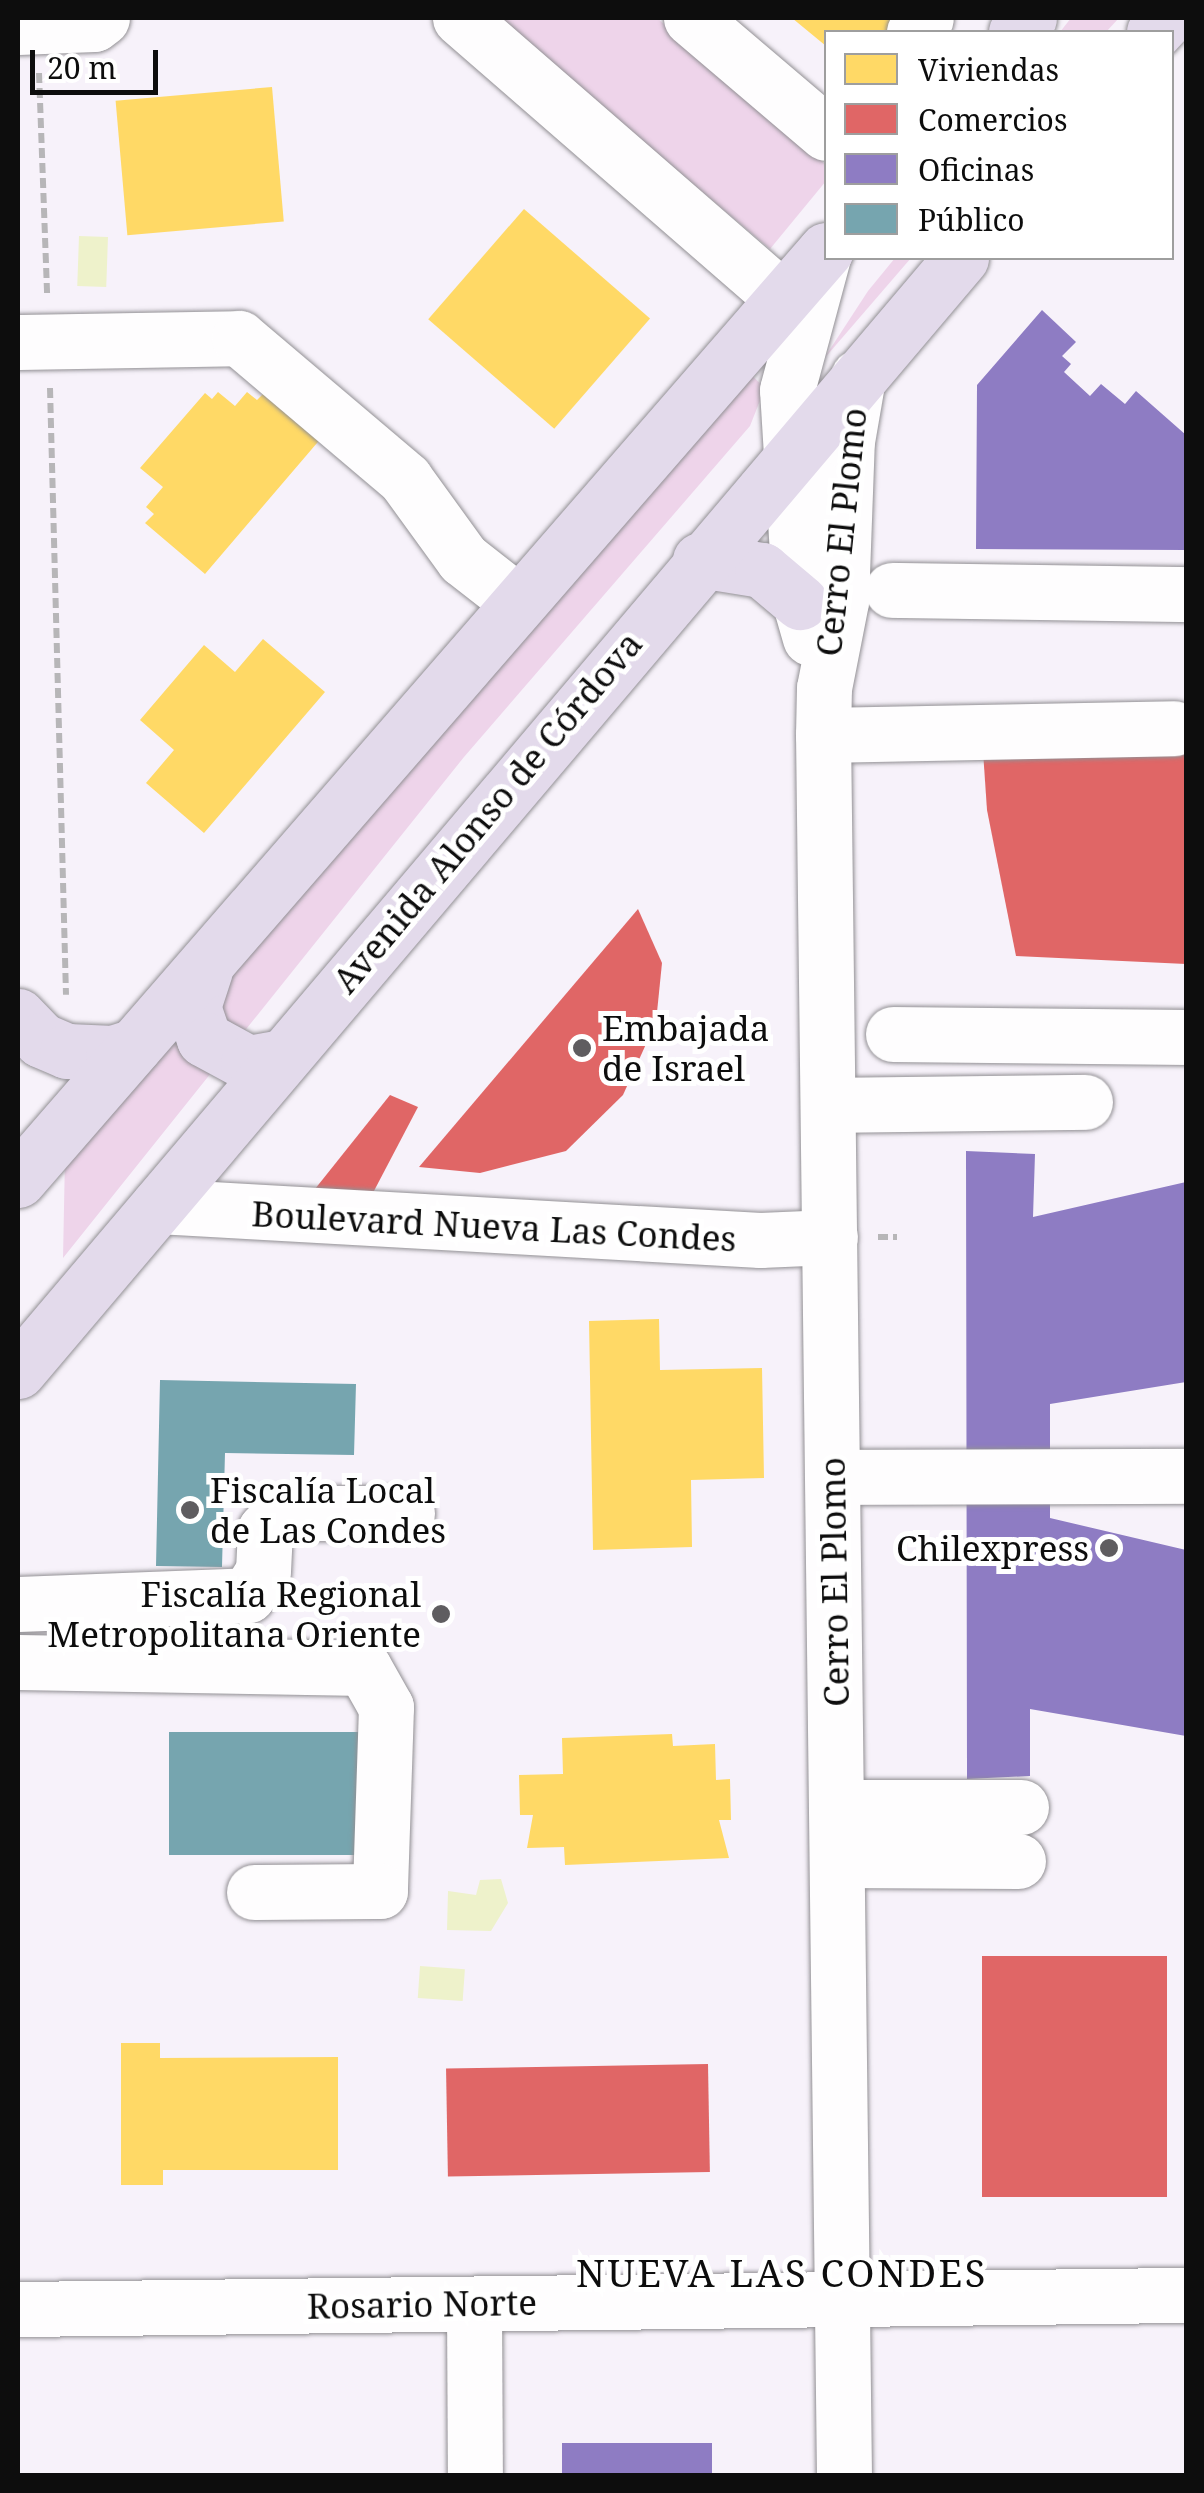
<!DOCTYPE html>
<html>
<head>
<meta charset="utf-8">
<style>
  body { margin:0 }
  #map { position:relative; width:1204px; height:2493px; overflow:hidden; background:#f7f2fa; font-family:"Noto Serif",serif }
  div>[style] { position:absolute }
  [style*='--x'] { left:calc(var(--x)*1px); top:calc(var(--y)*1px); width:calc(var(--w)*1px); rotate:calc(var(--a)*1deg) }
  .green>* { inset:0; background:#eed4ea }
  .water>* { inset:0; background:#eef2cb; transform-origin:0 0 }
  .homes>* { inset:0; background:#ffd966; transform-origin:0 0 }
  .shops>* { inset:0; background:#e06666; transform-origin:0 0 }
  .offices>* { inset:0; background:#8e7cc3; transform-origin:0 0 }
  .public>* { inset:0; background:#76a5af; transform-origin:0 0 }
  .path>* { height:6px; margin-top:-3px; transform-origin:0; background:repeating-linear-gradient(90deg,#b7b6b8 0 10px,transparent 0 15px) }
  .roads { filter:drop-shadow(0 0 2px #929094) drop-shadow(0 0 2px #929094) }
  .minor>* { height:55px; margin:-27.5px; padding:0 27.5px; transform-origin:27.5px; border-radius:27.5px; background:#fefdfe }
  .major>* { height:55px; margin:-27.5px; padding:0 27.5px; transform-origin:27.5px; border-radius:27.5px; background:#e3daeb }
  .dots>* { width:28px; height:28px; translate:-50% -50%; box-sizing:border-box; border:5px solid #fff; border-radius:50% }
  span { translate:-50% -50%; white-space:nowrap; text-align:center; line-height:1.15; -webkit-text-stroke:10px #fff; paint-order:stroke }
  .street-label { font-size:35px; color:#0d0d0d }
  .poi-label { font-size:35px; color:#0d0d0d }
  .left { translate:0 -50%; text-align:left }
  .right { translate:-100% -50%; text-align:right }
  .neighbourhood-label { font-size:38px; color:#0d0d0d; letter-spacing:2.5px }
  .frame { position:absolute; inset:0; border:20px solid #0d0d0d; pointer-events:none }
  .legend { position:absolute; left:824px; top:30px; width:350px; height:230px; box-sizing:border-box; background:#fff; border:2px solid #9e9e9e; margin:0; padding:12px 18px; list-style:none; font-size:30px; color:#0d0d0d }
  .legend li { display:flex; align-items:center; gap:20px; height:50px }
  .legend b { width:50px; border:2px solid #9e9e9e }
  .scale { position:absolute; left:30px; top:50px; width:128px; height:45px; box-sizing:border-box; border:5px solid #0d0d0d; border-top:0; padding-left:12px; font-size:30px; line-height:35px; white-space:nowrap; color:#0d0d0d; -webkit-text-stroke:8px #fff; paint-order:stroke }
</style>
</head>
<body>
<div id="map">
  <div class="green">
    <i style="clip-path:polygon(496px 18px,657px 18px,826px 165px,826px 181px,770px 249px)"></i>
    <i style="clip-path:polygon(1071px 18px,1119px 18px,1106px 32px,1060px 32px)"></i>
    <i style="clip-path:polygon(895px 258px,911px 258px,823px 360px,868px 291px)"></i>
    <i style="clip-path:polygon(743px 367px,765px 388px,750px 426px,464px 757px,63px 1258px,65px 1157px)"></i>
  </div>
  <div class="water">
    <i style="left:79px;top:236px;width:29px;height:50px;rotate:2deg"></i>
    <i style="clip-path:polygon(501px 1879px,508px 1903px,491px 1931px,447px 1930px,448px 1891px,476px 1895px,480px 1880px)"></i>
    <i style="left:420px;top:1966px;width:45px;height:32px;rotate:4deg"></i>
  </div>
  <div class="homes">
    <i style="clip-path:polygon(792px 18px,905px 18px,892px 32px,826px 32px,826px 46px)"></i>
    <i style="left:272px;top:87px;width:135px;height:157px;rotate:85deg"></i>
    <i style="left:524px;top:209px;width:167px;height:146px;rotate:41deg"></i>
    <i style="clip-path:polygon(266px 391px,323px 436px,205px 574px,145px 523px,154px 514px,146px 507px,163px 487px,140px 468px,205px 393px,212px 399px,218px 392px,235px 406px,247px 392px,257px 400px)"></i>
    <i style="clip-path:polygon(263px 639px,325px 692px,204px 833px,146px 783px,174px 750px,140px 720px,204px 645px,235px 672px)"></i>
    <i style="clip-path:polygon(659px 1319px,660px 1370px,762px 1368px,764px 1478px,691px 1480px,692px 1547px,593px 1550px,589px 1321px)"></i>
    <i style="clip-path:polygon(672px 1734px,673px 1746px,715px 1744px,716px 1780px,730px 1779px,731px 1820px,719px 1820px,729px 1858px,565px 1865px,564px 1847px,527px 1848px,533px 1815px,520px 1815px,519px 1775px,563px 1774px,562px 1738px)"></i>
    <i style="clip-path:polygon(121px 2043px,160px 2043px,160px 2058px,338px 2057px,338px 2170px,163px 2170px,163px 2185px,121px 2185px)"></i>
  </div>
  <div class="shops">
    <i style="clip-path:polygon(983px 751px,1186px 752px,1186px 964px,1016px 956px,987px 810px)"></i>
    <i style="clip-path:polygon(638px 909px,662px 963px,656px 1022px,623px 1095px,566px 1151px,480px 1173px,419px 1167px)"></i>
    <i style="clip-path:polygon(390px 1095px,418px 1107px,365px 1208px,311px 1194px)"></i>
    <i style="left:982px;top:1956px;width:185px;height:241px"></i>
    <i style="left:708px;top:2064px;width:108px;height:262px;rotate:89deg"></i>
  </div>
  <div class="offices">
    <i style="clip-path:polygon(1042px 310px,1076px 342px,1062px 356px,1071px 364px,1064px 372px,1090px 396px,1101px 384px,1125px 404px,1136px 391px,1186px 435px,1186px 550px,976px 549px,977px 385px)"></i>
    <i style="clip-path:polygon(966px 1151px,1035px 1154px,1033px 1217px,1186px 1182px,1186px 1382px,1050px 1404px,1050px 1518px,1186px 1550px,1186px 1736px,1030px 1709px,1030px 1776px,967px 1779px)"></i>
    <i style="left:562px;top:2443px;width:150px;height:33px"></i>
  </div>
  <div class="public">
    <i style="clip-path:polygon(160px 1380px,356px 1384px,354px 1455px,225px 1453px,222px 1567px,156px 1566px)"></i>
    <i style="left:169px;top:1732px;width:206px;height:123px"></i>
  </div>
  <div class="path">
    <i style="--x:39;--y:73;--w:222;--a:87.9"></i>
    <i style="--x:50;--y:388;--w:607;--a:88.49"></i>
    <i style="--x:878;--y:1237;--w:19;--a:0"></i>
  </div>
  <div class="roads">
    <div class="minor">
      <i style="--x:460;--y:18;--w:428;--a:41"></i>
      <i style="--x:691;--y:18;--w:177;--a:40.4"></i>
      <i style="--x:18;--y:27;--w:76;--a:-2.3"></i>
      <i style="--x:94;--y:24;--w:10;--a:-37"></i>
      <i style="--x:914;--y:32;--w:18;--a:-49"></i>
      <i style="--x:18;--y:342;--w:221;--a:-1"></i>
      <i style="--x:239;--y:338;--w:218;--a:40.3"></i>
      <i style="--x:405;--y:479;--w:99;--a:54.1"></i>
      <i style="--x:463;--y:559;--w:70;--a:38"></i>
      <i style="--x:892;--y:590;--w:294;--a:0.8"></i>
      <i style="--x:810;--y:638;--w:37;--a:-106"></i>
      <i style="--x:800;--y:602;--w:212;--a:-93.5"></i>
      <i style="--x:787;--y:390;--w:142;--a:-74.9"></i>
      <i style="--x:823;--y:735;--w:351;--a:-1.1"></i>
      <i style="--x:893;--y:1034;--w:293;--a:0.6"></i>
      <i style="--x:829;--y:1105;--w:256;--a:-0.7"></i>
      <i style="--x:158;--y:1206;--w:603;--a:3.23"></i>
      <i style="--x:760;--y:1240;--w:70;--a:-2.5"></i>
      <i style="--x:833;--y:1477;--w:353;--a:-0.2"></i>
      <i style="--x:18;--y:1604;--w:230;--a:-2.2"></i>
      <i style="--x:248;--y:1595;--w:28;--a:-58"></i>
      <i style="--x:263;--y:1571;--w:41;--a:-87.2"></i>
      <i style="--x:265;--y:1530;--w:23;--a:-47"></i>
      <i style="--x:281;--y:1513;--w:126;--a:0"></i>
      <i style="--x:18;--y:1662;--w:346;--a:1"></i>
      <i style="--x:364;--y:1668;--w:45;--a:60.6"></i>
      <i style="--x:386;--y:1707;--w:184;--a:91.9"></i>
      <i style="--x:380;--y:1891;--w:126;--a:179.5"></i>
      <i style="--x:837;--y:1807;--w:184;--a:0"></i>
      <i style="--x:838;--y:1860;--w:180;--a:0.3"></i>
      <i style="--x:474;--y:2304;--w:172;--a:89.7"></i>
      <i style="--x:18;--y:2309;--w:1168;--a:-0.69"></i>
      <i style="--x:844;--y:2476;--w:1741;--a:-90.69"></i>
      <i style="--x:823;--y:735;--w:47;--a:-88.8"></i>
      <i style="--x:824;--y:688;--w:89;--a:-78.9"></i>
      <i style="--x:841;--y:601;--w:160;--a:-87.9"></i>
      <i style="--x:847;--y:441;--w:65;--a:-80.2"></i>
    </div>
    <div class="major">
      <i style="--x:1016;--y:32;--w:19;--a:-47"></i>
      <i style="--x:1154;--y:32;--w:19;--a:-47"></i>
      <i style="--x:700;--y:560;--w:63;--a:9.2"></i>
      <i style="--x:762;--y:570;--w:50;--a:40.1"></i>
      <i style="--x:205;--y:970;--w:39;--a:108"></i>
      <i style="--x:193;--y:1007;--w:34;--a:71"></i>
      <i style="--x:204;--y:1039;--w:50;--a:28.6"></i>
      <i style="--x:248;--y:1063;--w:34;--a:-10"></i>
      <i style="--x:18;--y:1016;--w:33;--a:46"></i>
      <i style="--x:41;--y:1040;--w:28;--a:23"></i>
      <i style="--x:67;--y:1051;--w:46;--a:2.5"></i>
      <i style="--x:113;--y:1053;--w:22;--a:-18"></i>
      <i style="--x:18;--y:1180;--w:1232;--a:-49.02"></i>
      <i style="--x:18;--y:1371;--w:1459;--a:-49.73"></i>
    </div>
  </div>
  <div class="dots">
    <i style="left:582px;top:1048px;background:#5f5d60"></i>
    <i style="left:190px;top:1510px;background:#5f5d60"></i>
    <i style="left:1109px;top:1548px;background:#5f5d60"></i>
    <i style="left:441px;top:1614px;background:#5f5d60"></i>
  </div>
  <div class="street-label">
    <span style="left:841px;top:532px;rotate:-84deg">Cerro El Plomo</span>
    <span style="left:487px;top:812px;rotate:-50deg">Avenida Alonso de Córdova</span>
    <span style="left:494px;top:1226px;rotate:3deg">Boulevard Nueva Las Condes</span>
    <span style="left:834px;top:1582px;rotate:-91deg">Cerro El Plomo</span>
    <span style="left:422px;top:2304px;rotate:-1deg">Rosario Norte</span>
  </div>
  <div class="poi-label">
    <span class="left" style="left:602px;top:1048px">Embajada<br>de Israel</span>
    <span class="left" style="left:210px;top:1510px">Fiscalía Local<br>de Las Condes</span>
    <span class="right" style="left:1089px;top:1548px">Chilexpress</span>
    <span class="right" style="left:421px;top:1614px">Fiscalía Regional<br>Metropolitana Oriente</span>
  </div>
  <div class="neighbourhood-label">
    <span style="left:782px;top:2273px">NUEVA LAS CONDES</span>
  </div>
  <div class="frame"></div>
  <ul class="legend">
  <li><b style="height:28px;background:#ffd966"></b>Viviendas</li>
  <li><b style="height:28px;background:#e06666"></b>Comercios</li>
  <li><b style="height:28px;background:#8e7cc3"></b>Oficinas</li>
  <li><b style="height:28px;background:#76a5af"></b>Público</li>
  </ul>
  <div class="scale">20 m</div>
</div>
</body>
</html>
